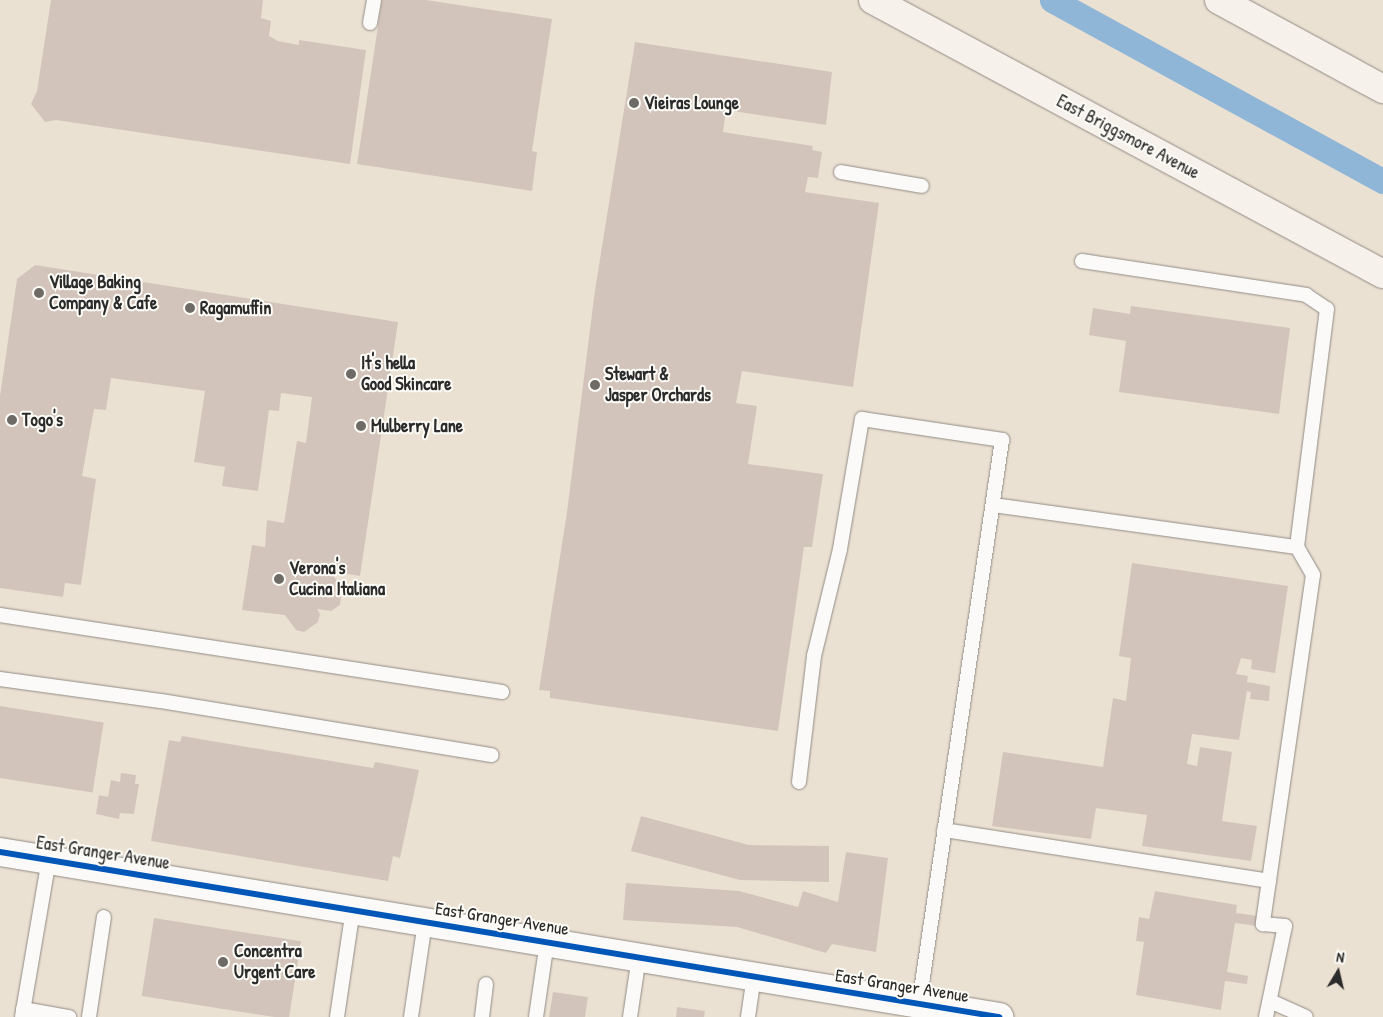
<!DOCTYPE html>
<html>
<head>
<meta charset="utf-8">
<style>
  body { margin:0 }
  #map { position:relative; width:1383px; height:1017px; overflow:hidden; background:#ebe1d3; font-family:"Patrick Hand",sans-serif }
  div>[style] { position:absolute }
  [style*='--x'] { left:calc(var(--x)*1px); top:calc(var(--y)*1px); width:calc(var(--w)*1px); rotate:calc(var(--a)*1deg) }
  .canal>* { height:25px; margin:-12.5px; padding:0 12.5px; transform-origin:12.5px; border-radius:12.5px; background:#8fb6d6 }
  .building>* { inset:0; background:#d3c4bb; transform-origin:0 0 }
  .roads { filter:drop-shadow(0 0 1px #918c85) drop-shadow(0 0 1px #918c85) }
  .lane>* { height:14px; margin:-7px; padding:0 7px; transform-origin:7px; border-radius:7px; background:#fcfaf8 }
  .street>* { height:28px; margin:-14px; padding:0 14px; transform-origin:14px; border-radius:14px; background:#fcfaf8 }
  .secondary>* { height:28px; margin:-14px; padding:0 14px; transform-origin:14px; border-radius:14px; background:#f6f1eb }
  .cycleway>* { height:6px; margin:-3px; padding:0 3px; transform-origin:3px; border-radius:3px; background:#0057b8 }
  .dots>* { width:14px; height:14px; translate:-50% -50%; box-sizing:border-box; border:2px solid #fdfcf7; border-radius:50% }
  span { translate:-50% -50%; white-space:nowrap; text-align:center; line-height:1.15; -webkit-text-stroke:4px #fdfcf7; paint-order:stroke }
  .poi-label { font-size:18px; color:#2b2b2b; font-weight:700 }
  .left { translate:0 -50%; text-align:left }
  .street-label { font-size:18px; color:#2b2b2b }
  .north { position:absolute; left:1313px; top:947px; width:50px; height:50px; -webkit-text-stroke:4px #fdfcf7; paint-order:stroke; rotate:9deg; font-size:14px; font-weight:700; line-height:20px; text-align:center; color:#2b2b2b }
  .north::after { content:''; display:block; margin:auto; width:18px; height:22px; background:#2b2b2b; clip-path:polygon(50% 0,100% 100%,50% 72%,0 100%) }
</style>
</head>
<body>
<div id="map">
  <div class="canal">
    <i style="--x:1052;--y:0;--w:377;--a:28.7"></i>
  </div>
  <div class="building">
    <i style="clip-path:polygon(51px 0,263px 0,261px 18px,271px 21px,269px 36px,278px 41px,299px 45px,299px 40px,366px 50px,350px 164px,56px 120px,45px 122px,31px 104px,37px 91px)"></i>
    <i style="clip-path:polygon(382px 0,426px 0,552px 19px,532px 151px,537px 152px,532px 191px,357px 164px)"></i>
    <i style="clip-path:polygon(635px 42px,832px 72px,826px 125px,726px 110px,723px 132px,813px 146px,812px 150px,822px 152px,818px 178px,808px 177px,805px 192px,879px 203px,853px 387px,742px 371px,736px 403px,757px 406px,748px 464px,823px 474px,812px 547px,804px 547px,778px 731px,550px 698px,550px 691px,539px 690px,567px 512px,595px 290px)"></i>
    <i style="clip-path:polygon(35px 265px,398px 322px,360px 576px,330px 571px,342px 588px,340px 605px,331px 611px,317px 609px,320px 614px,318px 622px,304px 632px,296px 630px,285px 615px,242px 610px,252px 545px,265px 547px,267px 520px,284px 523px,297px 441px,306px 443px,312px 397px,281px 393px,279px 411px,269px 410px,258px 491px,222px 486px,225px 467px,194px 462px,205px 391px,111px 378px,106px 410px,94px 409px,82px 476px,96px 479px,81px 585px,65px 583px,63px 597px,0 588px,0 396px,17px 279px)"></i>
    <i style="clip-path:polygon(1131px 306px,1290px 328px,1279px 414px,1119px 392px,1126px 341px,1089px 335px,1093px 308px,1130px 314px)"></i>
    <i style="clip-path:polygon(1132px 563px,1288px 586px,1275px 673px,1251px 669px,1252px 660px,1241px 658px,1236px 674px,1248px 676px,1247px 682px,1270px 686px,1269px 701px,1250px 699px,1251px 692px,1247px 691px,1239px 740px,1192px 734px,1187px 764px,1197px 766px,1200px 747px,1232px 752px,1222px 821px,1257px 826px,1251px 861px,1142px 846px,1147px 815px,1096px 808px,1091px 839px,992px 826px,1003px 752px,1103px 767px,1113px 698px,1126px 701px,1131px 658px,1119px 656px)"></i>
    <i style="left:0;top:706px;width:105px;height:71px;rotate:9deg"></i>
    <i style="clip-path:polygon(182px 736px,373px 768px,375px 762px,419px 770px,400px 858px,393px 856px,388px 881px,151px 841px,169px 740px,180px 742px)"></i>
    <i style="clip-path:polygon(121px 773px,136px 775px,135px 784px,139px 784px,134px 814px,120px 813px,119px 819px,96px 814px,99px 795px,108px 797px,111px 780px,120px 782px)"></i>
    <i style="clip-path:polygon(641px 816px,749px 845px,829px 846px,829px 882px,740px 880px,631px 851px)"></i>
    <i style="clip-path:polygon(846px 852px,888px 858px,876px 952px,832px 944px,826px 953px,737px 927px,623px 920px,626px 883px,739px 891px,798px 907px,803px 891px,838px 902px)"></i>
    <i style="clip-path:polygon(1155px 891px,1237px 905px,1236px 913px,1258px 916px,1257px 926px,1235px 923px,1227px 972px,1248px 976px,1247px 984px,1225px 981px,1221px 1010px,1136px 995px,1144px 942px,1136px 941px,1139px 917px,1149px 919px)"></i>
    <i style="left:154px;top:918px;width:149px;height:79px;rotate:9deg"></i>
    <i style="clip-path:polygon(553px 992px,588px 997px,585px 1017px,549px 1017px)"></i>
    <i style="clip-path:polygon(677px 1007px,705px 1011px,704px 1017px,676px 1017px)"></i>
  </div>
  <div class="roads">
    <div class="lane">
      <i style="--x:370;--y:23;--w:23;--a:-80"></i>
      <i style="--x:841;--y:172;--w:82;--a:9.8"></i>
      <i style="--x:1082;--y:261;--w:227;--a:8.6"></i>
      <i style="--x:1306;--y:295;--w:25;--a:34"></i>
      <i style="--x:1327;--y:309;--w:240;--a:97.2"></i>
      <i style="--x:1297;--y:547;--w:32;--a:60"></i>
      <i style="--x:1313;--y:575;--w:353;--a:98.2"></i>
      <i style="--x:1263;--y:924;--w:22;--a:5"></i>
      <i style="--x:1285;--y:926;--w:93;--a:101.8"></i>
      <i style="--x:993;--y:505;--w:307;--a:7.9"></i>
      <i style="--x:0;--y:615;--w:508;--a:8.72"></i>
      <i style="--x:0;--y:679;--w:162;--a:7.8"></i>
      <i style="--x:161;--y:701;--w:335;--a:9.3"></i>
      <i style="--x:799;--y:782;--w:127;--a:-83.2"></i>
      <i style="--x:814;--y:656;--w:110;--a:-76.3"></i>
      <i style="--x:840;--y:549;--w:132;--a:-80.4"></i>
      <i style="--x:862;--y:419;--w:142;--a:8.5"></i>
      <i style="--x:1002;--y:440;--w:570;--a:98.37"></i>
      <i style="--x:944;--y:830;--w:329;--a:8.9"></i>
      <i style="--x:1270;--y:1001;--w:39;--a:24"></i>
      <i style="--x:23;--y:1009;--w:47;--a:9.9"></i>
      <i style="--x:22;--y:1017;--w:160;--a:-80.3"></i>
      <i style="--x:89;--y:1017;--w:101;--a:-81.5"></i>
      <i style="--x:337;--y:1017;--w:109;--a:-81.6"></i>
      <i style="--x:411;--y:1017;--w:96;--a:-81.6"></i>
      <i style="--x:482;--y:1017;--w:33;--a:-83"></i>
      <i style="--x:536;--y:1017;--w:76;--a:-81.7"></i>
      <i style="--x:630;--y:1017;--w:61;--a:-81.5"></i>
      <i style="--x:748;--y:1017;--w:41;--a:-81.7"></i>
    </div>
    <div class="street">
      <i style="--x:0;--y:852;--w:1013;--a:9.38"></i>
    </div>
    <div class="secondary">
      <i style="--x:873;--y:0;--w:579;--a:28.25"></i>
      <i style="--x:1219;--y:0;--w:187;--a:28.5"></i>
    </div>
  </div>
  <div class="cycleway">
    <i style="--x:0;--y:852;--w:1013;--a:9.38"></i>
  </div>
  <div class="dots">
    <i style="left:634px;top:103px;background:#6e6b66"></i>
    <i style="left:39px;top:293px;background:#6e6b66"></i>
    <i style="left:190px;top:308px;background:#6e6b66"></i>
    <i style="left:351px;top:374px;background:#6e6b66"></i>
    <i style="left:595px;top:385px;background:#6e6b66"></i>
    <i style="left:12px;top:420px;background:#6e6b66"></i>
    <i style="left:361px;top:426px;background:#6e6b66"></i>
    <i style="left:279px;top:579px;background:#6e6b66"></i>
    <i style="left:223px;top:962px;background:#6e6b66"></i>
  </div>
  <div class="poi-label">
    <span class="left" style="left:644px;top:103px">Vieiras Lounge</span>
    <span class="left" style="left:49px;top:293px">Village Baking<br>Company &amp; Cafe</span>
    <span class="left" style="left:200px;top:308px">Ragamuffin</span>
    <span class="left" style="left:361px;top:374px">It's hella<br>Good Skincare</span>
    <span class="left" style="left:605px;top:385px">Stewart &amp;<br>Jasper Orchards</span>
    <span class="left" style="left:22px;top:420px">Togo's</span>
    <span class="left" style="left:371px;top:426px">Mulberry Lane</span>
    <span class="left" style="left:289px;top:579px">Verona's<br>Cucina Italiana</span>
    <span class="left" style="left:234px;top:962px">Concentra<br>Urgent Care</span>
  </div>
  <div class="street-label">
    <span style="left:1128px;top:137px;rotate:28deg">East Briggsmore Avenue</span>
    <span style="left:103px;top:853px;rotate:9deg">East Granger Avenue</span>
    <span style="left:502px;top:919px;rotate:9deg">East Granger Avenue</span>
    <span style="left:902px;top:986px;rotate:9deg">East Granger Avenue</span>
  </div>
  <div class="north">N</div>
</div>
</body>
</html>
